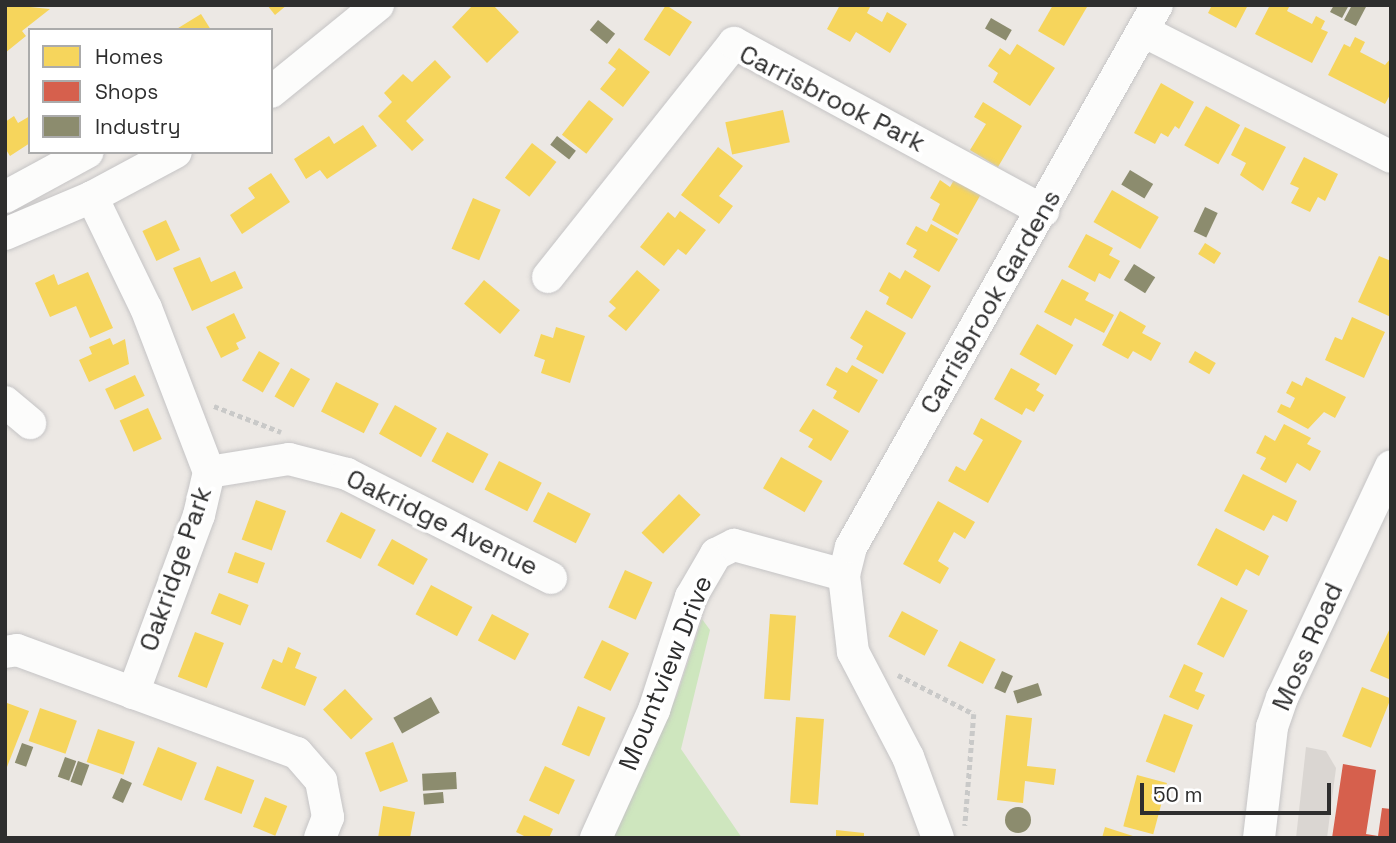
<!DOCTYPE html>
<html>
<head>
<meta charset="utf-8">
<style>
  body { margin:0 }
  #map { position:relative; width:1396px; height:843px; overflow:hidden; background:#ece8e4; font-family:"Space Grotesk",sans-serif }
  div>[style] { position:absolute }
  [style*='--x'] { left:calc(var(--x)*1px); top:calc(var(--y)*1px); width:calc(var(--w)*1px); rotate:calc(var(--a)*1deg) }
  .green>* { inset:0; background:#cee6be }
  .plaza>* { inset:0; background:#dad6d2 }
  .homes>* { inset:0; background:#f6d55c; transform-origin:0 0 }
  .shops>* { inset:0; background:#d6604d }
  .industry>* { inset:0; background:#8c8c6e; transform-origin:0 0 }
  .round { border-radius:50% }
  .path>* { height:4.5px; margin-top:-2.25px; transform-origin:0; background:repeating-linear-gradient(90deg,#c9c9c8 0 5px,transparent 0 8.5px) }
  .roads { filter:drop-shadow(0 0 2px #c5c4c5) drop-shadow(0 0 2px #c5c4c5) }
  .minor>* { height:32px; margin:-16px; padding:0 16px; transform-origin:16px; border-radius:16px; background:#fcfcfb }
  span { translate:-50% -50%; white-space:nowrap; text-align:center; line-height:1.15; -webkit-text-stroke:7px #fff; paint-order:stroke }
  .street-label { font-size:26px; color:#2e2e2e }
  .frame { position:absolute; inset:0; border:7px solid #2e2e2e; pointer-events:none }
  .legend { position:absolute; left:28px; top:28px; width:245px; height:126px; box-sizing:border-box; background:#fff; border:2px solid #ababab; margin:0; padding:9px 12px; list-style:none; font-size:21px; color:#2e2e2e }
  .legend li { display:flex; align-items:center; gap:14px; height:35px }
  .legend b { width:35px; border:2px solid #ababab }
  .scale { position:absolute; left:1140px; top:783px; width:191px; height:32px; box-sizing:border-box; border:4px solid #2e2e2e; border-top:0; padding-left:9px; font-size:21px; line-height:24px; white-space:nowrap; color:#2e2e2e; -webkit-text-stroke:5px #fff; paint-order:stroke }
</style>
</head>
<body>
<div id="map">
  <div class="green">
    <i style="clip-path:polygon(702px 619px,710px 630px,681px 749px,742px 838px,612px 838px,677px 695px)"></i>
  </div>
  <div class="plaza">
    <i style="clip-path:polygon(1306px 747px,1326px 751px,1336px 768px,1327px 838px,1296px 838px)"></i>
  </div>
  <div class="homes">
    <i style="clip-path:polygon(10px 5px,50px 9px,22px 31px,26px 36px,5px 53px,5px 9px)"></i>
    <i style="clip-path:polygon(267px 5px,287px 5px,275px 15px)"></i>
    <i style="clip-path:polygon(473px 5px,493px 5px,519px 32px,487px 63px,452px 27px)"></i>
    <i style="left:666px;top:5px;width:31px;height:41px;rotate:33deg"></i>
    <i style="clip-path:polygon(840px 5px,871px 5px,867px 13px,882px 22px,887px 12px,907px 24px,890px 53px,856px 32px,850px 42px,827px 29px)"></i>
    <i style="clip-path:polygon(1053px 5px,1087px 7px,1064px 46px,1038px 31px)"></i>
    <i style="clip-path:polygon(1212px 5px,1248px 5px,1236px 28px,1208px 13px)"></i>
    <i style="clip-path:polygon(1270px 5px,1290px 5px,1287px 11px,1312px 24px,1316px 16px,1325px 21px,1321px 29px,1328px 32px,1312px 63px,1255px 34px)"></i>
    <i style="clip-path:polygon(201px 14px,211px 30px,175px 30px)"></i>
    <i style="clip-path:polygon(1355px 37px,1365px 42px,1360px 52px,1385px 65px,1391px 58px,1391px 93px,1385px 104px,1328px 75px,1344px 44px,1350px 47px)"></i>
    <i style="clip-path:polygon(1017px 44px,1055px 68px,1030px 106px,993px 82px,998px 73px,988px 66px,1000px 48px,1010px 55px)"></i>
    <i style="clip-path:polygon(619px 48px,650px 72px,623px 107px,600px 89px,616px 69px,608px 63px)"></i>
    <i style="clip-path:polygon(435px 60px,451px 77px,406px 121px,424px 140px,412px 151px,378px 116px,392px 102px,384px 93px,403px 74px,412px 82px)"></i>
    <i style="clip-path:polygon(1161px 83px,1194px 102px,1179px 129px,1175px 126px,1168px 137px,1161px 133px,1155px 144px,1134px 133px)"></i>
    <i style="left:589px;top:100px;width:31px;height:44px;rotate:38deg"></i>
    <i style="clip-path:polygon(983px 102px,1022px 126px,998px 167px,970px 150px,986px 124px,974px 117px)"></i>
    <i style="left:1206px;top:106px;width:39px;height:45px;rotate:29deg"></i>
    <i style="left:783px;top:110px;width:33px;height:59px;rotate:78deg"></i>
    <i style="clip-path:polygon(14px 116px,18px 123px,30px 116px,30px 143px,10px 156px,5px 148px,5px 122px)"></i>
    <i style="clip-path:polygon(363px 125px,377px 146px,327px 179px,320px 170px,306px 179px,294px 159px,329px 136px,334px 144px)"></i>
    <i style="clip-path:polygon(1245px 127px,1286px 147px,1263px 191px,1240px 175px,1246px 163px,1231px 155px)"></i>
    <i style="left:532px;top:143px;width:31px;height:44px;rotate:38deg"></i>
    <i style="clip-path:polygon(718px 147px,743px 166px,719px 196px,733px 206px,719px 224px,681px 195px)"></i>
    <i style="clip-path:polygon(1304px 157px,1338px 174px,1325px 201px,1318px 197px,1310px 212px,1291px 203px,1299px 188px,1290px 184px)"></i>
    <i style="clip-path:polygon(271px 173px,290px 202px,242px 234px,230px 215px,255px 198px,248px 188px)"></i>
    <i style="clip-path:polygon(955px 178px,981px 194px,958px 235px,932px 220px,940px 204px,930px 198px,940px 180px,950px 187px)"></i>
    <i style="left:1112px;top:190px;width:54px;height:37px;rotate:30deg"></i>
    <i style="left:473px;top:198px;width:30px;height:55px;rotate:23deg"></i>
    <i style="clip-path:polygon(680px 211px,706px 230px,686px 255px,678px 249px,664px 266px,640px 247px,668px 212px,675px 218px)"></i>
    <i style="left:166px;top:220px;width:33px;height:26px;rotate:65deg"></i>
    <i style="clip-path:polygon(931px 224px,958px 239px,939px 272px,913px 257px,917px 250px,906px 244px,916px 226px,927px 232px)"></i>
    <i style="clip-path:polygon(1086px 234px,1113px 248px,1109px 255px,1120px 261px,1110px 279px,1099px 273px,1095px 282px,1068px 267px)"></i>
    <i style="left:1205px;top:243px;width:19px;height:13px;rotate:32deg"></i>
    <i style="clip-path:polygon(1379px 256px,1391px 261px,1391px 317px,1358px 302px)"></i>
    <i style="clip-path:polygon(200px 257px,211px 282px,235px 271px,243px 288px,192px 311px,173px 268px)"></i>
    <i style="clip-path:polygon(637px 270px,660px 290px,626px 331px,608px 316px,616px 308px,609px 302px)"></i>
    <i style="clip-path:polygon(905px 270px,931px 286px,912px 319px,886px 304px,889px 297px,879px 291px,889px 272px,900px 279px)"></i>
    <i style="clip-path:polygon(88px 272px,113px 328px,90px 338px,76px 306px,50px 317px,35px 283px,54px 274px,58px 285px)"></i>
    <i style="clip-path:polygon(1062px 279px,1089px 293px,1085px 300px,1114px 315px,1104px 333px,1075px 318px,1071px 326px,1044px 312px)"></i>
    <i style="left:484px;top:280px;width:47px;height:31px;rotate:40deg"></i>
    <i style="clip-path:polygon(866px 310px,906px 333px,883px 374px,856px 359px,863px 346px,850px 338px)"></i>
    <i style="clip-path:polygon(1120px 311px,1146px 326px,1142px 333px,1161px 343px,1151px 361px,1133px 351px,1128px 359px,1102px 345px)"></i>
    <i style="clip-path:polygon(234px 313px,246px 338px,236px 343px,239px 349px,221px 358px,206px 327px)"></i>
    <i style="clip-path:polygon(1352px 317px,1385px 332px,1364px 378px,1325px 360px,1335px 337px,1342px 340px)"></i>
    <i style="left:1037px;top:324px;width:42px;height:35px;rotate:30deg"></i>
    <i style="clip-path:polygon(556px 327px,585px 336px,570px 383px,541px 373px,545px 360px,534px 356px,541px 334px,553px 338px)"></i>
    <i style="clip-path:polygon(110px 338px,113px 345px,125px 339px,129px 364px,89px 382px,79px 360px,92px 354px,89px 347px)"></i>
    <i style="left:259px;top:351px;width:24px;height:34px;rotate:30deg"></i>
    <i style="left:1195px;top:351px;width:24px;height:13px;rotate:30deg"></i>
    <i style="clip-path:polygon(852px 365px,878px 380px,859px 413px,833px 398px,837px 391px,826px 385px,836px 367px,847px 373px)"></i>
    <i style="left:291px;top:368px;width:22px;height:33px;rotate:30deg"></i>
    <i style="clip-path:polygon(1011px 368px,1040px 384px,1036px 390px,1044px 395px,1034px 412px,1026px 408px,1022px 415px,994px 399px)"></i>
    <i style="left:135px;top:375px;width:23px;height:33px;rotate:65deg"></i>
    <i style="clip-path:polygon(1306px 377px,1346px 397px,1335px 418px,1324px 412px,1308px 429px,1277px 412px,1281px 404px,1290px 408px,1295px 398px,1286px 393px,1292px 381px,1302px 386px)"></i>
    <i style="left:336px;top:382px;width:48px;height:33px;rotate:27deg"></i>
    <i style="left:395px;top:405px;width:48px;height:33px;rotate:29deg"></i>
    <i style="left:148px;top:408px;width:34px;height:31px;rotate:66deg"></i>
    <i style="clip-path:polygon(813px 409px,849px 431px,831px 461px,808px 447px,813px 439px,799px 431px)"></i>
    <i style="clip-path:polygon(981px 418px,1022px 441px,988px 503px,948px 481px,956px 466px,965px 471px,983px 440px,973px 434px)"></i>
    <i style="clip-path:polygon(1284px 424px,1311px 438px,1307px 444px,1321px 451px,1310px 471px,1297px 463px,1286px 483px,1260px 469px,1266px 458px,1256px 453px,1265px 435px,1275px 441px)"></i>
    <i style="left:447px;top:432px;width:47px;height:33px;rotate:28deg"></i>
    <i style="left:781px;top:457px;width:48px;height:36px;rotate:30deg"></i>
    <i style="left:499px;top:461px;width:48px;height:32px;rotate:27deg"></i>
    <i style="clip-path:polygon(1243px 474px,1297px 501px,1287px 522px,1273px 515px,1264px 531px,1224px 511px)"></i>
    <i style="left:548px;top:492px;width:48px;height:33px;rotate:27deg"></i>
    <i style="left:679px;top:494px;width:30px;height:54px;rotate:44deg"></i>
    <i style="left:256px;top:500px;width:32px;height:42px;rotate:20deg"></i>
    <i style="clip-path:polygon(938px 501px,975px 522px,965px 539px,954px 532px,938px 561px,949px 568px,940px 584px,903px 564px)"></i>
    <i style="left:341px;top:512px;width:39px;height:33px;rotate:27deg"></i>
    <i style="clip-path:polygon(1216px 528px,1269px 556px,1259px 576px,1246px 569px,1237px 586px,1197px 565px)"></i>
    <i style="left:392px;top:539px;width:41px;height:30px;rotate:29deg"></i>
    <i style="left:235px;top:552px;width:32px;height:22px;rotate:20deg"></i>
    <i style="left:625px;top:570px;width:30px;height:41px;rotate:24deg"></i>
    <i style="left:431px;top:585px;width:47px;height:33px;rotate:28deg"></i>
    <i style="left:219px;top:593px;width:32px;height:22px;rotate:22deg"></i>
    <i style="left:1221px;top:597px;width:30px;height:53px;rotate:27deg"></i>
    <i style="left:902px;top:611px;width:41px;height:29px;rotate:28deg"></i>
    <i style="left:492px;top:614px;width:42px;height:30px;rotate:28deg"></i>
    <i style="left:770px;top:614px;width:26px;height:85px;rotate:4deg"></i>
    <i style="clip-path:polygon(1391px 626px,1391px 680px,1370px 671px)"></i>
    <i style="left:195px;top:632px;width:31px;height:48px;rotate:21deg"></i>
    <i style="left:602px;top:640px;width:30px;height:42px;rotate:26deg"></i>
    <i style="left:960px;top:641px;width:40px;height:28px;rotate:27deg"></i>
    <i style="clip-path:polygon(288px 647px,301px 653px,295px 668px,317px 677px,305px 706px,261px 688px,273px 659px,282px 663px)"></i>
    <i style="clip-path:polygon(1184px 664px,1203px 673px,1195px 691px,1205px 695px,1198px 710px,1169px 697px)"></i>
    <i style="left:1362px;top:687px;width:31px;height:53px;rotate:22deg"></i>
    <i style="left:345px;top:689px;width:41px;height:30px;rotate:47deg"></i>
    <i style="clip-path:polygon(7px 703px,29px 711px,5px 772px,5px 708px)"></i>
    <i style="left:578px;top:706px;width:30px;height:42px;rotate:23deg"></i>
    <i style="left:40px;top:708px;width:39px;height:35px;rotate:19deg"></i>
    <i style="left:1164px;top:714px;width:31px;height:51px;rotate:21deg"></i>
    <i style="clip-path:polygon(1006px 715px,1032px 718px,1027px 766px,1056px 769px,1054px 785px,1025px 781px,1023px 803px,997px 800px)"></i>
    <i style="left:796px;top:717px;width:28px;height:86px;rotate:4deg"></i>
    <i style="left:98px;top:729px;width:39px;height:35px;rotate:19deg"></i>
    <i style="left:393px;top:742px;width:42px;height:30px;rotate:69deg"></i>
    <i style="left:158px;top:747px;width:42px;height:41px;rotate:22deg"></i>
    <i style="left:217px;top:766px;width:40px;height:36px;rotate:21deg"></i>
    <i style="left:545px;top:766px;width:33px;height:38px;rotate:25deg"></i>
    <i style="left:1137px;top:775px;width:31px;height:53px;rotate:15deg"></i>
    <i style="left:265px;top:797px;width:24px;height:32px;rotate:22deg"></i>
    <i style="clip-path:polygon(383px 806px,415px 812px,410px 838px,378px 838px)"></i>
    <i style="clip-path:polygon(524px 815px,553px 829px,549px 838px,528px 838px,516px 832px)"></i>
    <i style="clip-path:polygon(1105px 827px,1136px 837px,1136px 838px,1102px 838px)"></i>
    <i style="clip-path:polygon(836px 830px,864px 833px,864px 838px,836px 838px)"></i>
  </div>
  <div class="shops">
    <i style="clip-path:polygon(1343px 764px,1376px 770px,1366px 834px,1378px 836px,1382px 808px,1391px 809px,1391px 838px,1332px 838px)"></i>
  </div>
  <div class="industry">
    <i style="clip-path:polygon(1334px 5px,1349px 5px,1342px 18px,1330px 12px)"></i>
    <i style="clip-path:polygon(1352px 5px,1367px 5px,1356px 26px,1344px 20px)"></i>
    <i style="left:991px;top:18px;width:24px;height:12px;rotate:30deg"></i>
    <i style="left:598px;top:20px;width:22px;height:13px;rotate:39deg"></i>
    <i style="left:557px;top:136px;width:24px;height:11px;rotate:38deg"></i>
    <i style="left:1130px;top:170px;width:27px;height:17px;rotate:31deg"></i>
    <i style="left:1205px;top:207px;width:14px;height:27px;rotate:25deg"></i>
    <i style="left:1134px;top:264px;width:25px;height:19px;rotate:32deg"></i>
    <i style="left:1002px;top:671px;width:12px;height:19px;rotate:24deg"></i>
    <i style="left:1038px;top:683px;width:13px;height:26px;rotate:72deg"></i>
    <i style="left:431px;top:697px;width:18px;height:43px;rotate:61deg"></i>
    <i style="left:22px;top:743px;width:12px;height:21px;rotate:20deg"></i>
    <i style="left:65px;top:757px;width:12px;height:21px;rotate:20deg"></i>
    <i style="left:78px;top:761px;width:12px;height:22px;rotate:20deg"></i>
    <i style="left:456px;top:772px;width:17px;height:34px;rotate:87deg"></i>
    <i style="left:121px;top:778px;width:12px;height:22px;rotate:24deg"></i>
    <i style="left:443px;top:792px;width:11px;height:20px;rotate:85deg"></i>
    <i class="round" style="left:1005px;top:807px;width:26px;height:26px"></i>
  </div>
  <div class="path">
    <i style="--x:214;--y:406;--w:72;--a:21.2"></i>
    <i style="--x:898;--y:675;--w:85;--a:27.2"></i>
    <i style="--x:974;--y:714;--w:112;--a:94.6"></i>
  </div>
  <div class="roads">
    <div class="minor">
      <i style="--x:1143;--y:31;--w:278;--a:26.9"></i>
      <i style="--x:271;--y:92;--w:138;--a:-39.1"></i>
      <i style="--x:5;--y:197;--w:94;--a:-28.5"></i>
      <i style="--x:92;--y:197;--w:123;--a:64.1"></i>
      <i style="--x:146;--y:308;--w:176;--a:69"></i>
      <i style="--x:209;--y:472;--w:44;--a:103.1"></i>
      <i style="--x:199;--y:515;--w:190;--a:110.3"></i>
      <i style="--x:5;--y:234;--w:95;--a:-23"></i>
      <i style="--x:92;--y:197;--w:95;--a:-28.2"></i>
      <i style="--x:548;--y:277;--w:299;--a:-51.5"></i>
      <i style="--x:734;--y:43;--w:352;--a:28.5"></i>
      <i style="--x:5;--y:402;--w:33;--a:40"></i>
      <i style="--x:209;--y:472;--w:81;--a:-9.2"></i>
      <i style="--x:289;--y:459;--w:60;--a:14.5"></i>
      <i style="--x:347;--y:474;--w:229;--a:27"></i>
      <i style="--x:5;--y:652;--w:12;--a:-9"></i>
      <i style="--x:17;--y:650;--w:298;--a:20.2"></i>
      <i style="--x:297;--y:753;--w:37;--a:49"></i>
      <i style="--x:321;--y:781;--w:37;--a:79"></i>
      <i style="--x:328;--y:817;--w:22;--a:111"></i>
      <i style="--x:596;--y:838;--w:141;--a:-65.6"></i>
      <i style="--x:654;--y:710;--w:119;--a:-71.9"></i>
      <i style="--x:691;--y:597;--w:50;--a:-59.8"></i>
      <i style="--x:716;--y:554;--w:20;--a:-27"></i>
      <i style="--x:734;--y:545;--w:114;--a:15.3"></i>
      <i style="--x:938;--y:838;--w:86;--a:-110.3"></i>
      <i style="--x:908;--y:757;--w:119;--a:-117.6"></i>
      <i style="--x:853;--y:652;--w:78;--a:-96.7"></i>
      <i style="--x:844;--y:575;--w:29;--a:-76"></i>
      <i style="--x:851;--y:547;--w:622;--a:-60.55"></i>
      <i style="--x:1259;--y:838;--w:112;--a:-83.3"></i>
      <i style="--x:1272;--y:727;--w:31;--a:-71"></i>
      <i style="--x:1282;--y:698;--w:256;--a:-64.8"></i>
    </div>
  </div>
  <div class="street-label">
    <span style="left:832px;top:99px;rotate:27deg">Carrisbrook Park</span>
    <span style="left:991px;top:302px;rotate:-60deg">Carrisbrook Gardens</span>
    <span style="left:442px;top:523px;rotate:26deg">Oakridge Avenue</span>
    <span style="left:176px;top:569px;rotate:-71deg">Oakridge Park</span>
    <span style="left:1308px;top:647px;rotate:-66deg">Moss Road</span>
    <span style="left:666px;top:673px;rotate:-68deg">Mountview Drive</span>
  </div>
  <div class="frame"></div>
  <ul class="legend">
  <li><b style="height:19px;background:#f6d55c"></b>Homes</li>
  <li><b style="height:19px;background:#d6604d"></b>Shops</li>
  <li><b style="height:19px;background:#8c8c6e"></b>Industry</li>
  </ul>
  <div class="scale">50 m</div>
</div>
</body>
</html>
